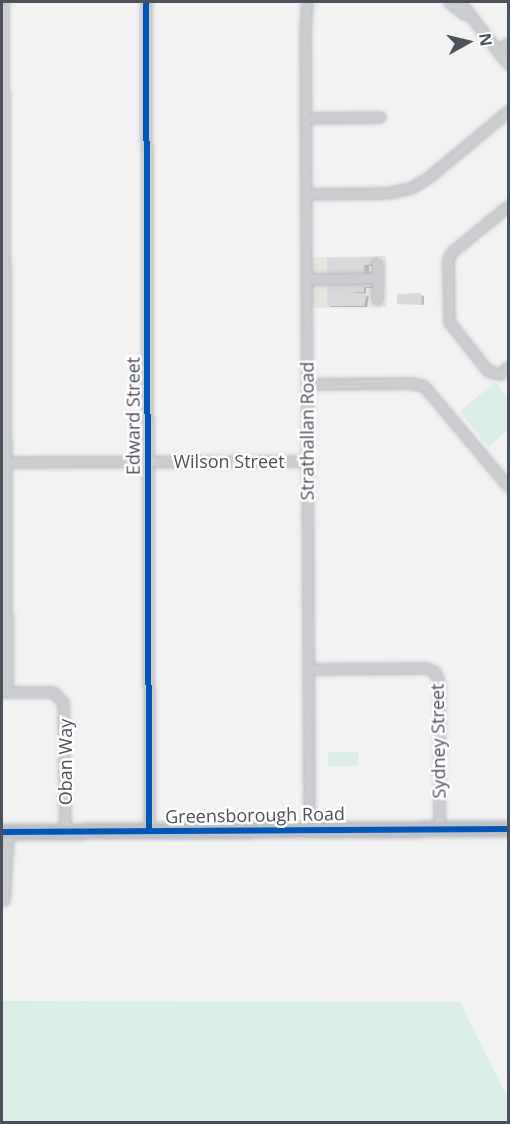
<!DOCTYPE html>
<html>
<head>
<meta charset="utf-8">
<style>
  body { margin:0 }
  #map { position:relative; width:510px; height:1124px; overflow:hidden; background:#f3f2f2; font-family:"Open Sans",sans-serif }
  div>[style] { position:absolute }
  [style*='--x'] { left:calc(var(--x)*1px); top:calc(var(--y)*1px); width:calc(var(--w)*1px); rotate:calc(var(--a)*1deg) }
  .commercial>* { inset:0; background:#e6e6e1; transform-origin:0 0 }
  .green>* { inset:0; background:#daeee5; transform-origin:0 0 }
  .shadow>* { inset:0; background:#0003 }
  .building>* { inset:0; background:#d9d9db }
  .roads { filter:drop-shadow(0 0 2px #b9bac0) drop-shadow(0 0 2px #b9bac0) }
  .minor>* { height:9px; margin:-4.5px; padding:0 4.5px; transform-origin:4.5px; border-radius:4.5px; background:#cccdd0 }
  .highway>* { height:14px; margin:-7px; padding:0 7px; transform-origin:7px; border-radius:7px; background:#bec1c6 }
  .cycleway>* { height:6px; margin:-3px; padding:0 3px; transform-origin:3px; border-radius:3px; background:#0057b8 }
  span { translate:-50% -50%; white-space:nowrap; text-align:center; line-height:1.15; -webkit-text-stroke:5px #fff; paint-order:stroke }
  .street-label { font-size:18px; color:#4b525c }
  .frame { position:absolute; inset:0; border:3px solid #4b525c; pointer-events:none }
  .north { position:absolute; left:438px; top:12px; width:60px; height:60px; -webkit-text-stroke:4px #fff; paint-order:stroke; rotate:82deg; font-size:16px; font-weight:700; line-height:24px; text-align:center; color:#4b525c }
  .north::after { content:''; display:block; margin:auto; width:21px; height:27px; background:#4b525c; clip-path:polygon(50% 0,100% 100%,50% 72%,0 100%) }
</style>
</head>
<body>
<div id="map">
  <div class="commercial">
    <i style="left:386px;top:256px;width:51px;height:75px;rotate:89deg"></i>
  </div>
  <div class="green">
    <i style="clip-path:polygon(495px 382px,508px 399px,508px 430px,488px 447px,460px 411px)"></i>
    <i style="left:328px;top:752px;width:30px;height:14px"></i>
    <i style="clip-path:polygon(2px 1001px,460px 1002px,508px 1098px,508px 1122px,2px 1122px)"></i>
  </div>
  <div class="shadow">
    <i style="clip-path:polygon(377px 259px,382px 262px,382px 266px,369px 266px,369px 278px,333px 279px)"></i>
    <i style="clip-path:polygon(328px 283px,374px 284px,377px 288px,366px 288px,366px 293px,362px 293px,369px 297px,367px 307px,331px 307px,328px 305px)"></i>
    <i style="clip-path:polygon(421px 295px,424px 296px,424px 305px,399px 303px)"></i>
  </div>
  <div class="building">
    <i style="clip-path:polygon(378px 257px,378px 264px,364px 265px,365px 276px,327px 277px,327px 258px)"></i>
    <i style="clip-path:polygon(327px 281px,375px 282px,375px 287px,364px 287px,364px 292px,349px 292px,367px 294px,364px 306px,327px 306px)"></i>
    <i style="clip-path:polygon(421px 293px,422px 305px,397px 304px,397px 294px)"></i>
  </div>
  <div class="roads">
    <div class="minor">
      <i style="--x:3;--y:2;--w:690;--a:89.67"></i>
      <i style="--x:146;--y:2;--w:829;--a:89.79"></i>
      <i style="--x:307;--y:2;--w:30;--a:94"></i>
      <i style="--x:305;--y:32;--w:798;--a:89.71"></i>
      <i style="--x:449;--y:2;--w:19;--a:39"></i>
      <i style="--x:460;--y:2;--w:78;--a:52.3"></i>
      <i style="--x:498;--y:51;--w:13;--a:-39"></i>
      <i style="--x:305;--y:118;--w:75;--a:-0.8"></i>
      <i style="--x:306;--y:194;--w:81;--a:-0.7"></i>
      <i style="--x:387;--y:193;--w:25;--a:-12"></i>
      <i style="--x:411;--y:188;--w:22;--a:-32"></i>
      <i style="--x:430;--y:176;--w:102;--a:-39.8"></i>
      <i style="--x:508;--y:206;--w:70;--a:140.8"></i>
      <i style="--x:454;--y:250;--w:8;--a:130"></i>
      <i style="--x:449;--y:256;--w:6;--a:99"></i>
      <i style="--x:448;--y:262;--w:60;--a:89"></i>
      <i style="--x:449;--y:322;--w:63;--a:51.5"></i>
      <i style="--x:488;--y:371;--w:12;--a:14"></i>
      <i style="--x:500;--y:374;--w:11;--a:-41"></i>
      <i style="--x:377;--y:264;--w:35;--a:90"></i>
      <i style="--x:306;--y:279;--w:71;--a:-0.8"></i>
      <i style="--x:307;--y:384;--w:104;--a:-0.6"></i>
      <i style="--x:411;--y:383;--w:13;--a:13"></i>
      <i style="--x:424;--y:386;--w:131;--a:50"></i>
      <i style="--x:6;--y:462;--w:301;--a:-0.2"></i>
      <i style="--x:308;--y:669;--w:118;--a:-0.5"></i>
      <i style="--x:426;--y:668;--w:10;--a:24"></i>
      <i style="--x:435;--y:672;--w:12;--a:70"></i>
      <i style="--x:439;--y:683;--w:146;--a:90"></i>
      <i style="--x:2;--y:692;--w:51;--a:0"></i>
      <i style="--x:53;--y:692;--w:14;--a:45"></i>
      <i style="--x:63;--y:702;--w:130;--a:89.1"></i>
      <i style="--x:4;--y:900;--w:68;--a:-86.6"></i>
    </div>
    <div class="highway">
      <i style="--x:2;--y:832;--w:506;--a:-0.34"></i>
    </div>
  </div>
  <div class="cycleway">
    <i style="--x:146;--y:2;--w:829;--a:89.79"></i>
    <i style="--x:2;--y:832;--w:506;--a:-0.34"></i>
  </div>
  <div class="street-label">
    <span style="left:133px;top:416px;rotate:-90deg">Edward Street</span>
    <span style="left:307px;top:431px;rotate:-90deg">Strathallan Road</span>
    <span style="left:229px;top:461px">Wilson Street</span>
    <span style="left:438px;top:741px;rotate:-91deg">Sydney Street</span>
    <span style="left:65px;top:762px;rotate:-90deg">Oban Way</span>
    <span style="left:255px;top:815px;rotate:-1deg">Greensborough Road</span>
  </div>
  <div class="frame"></div>
  <div class="north">N</div>
</div>
</body>
</html>
